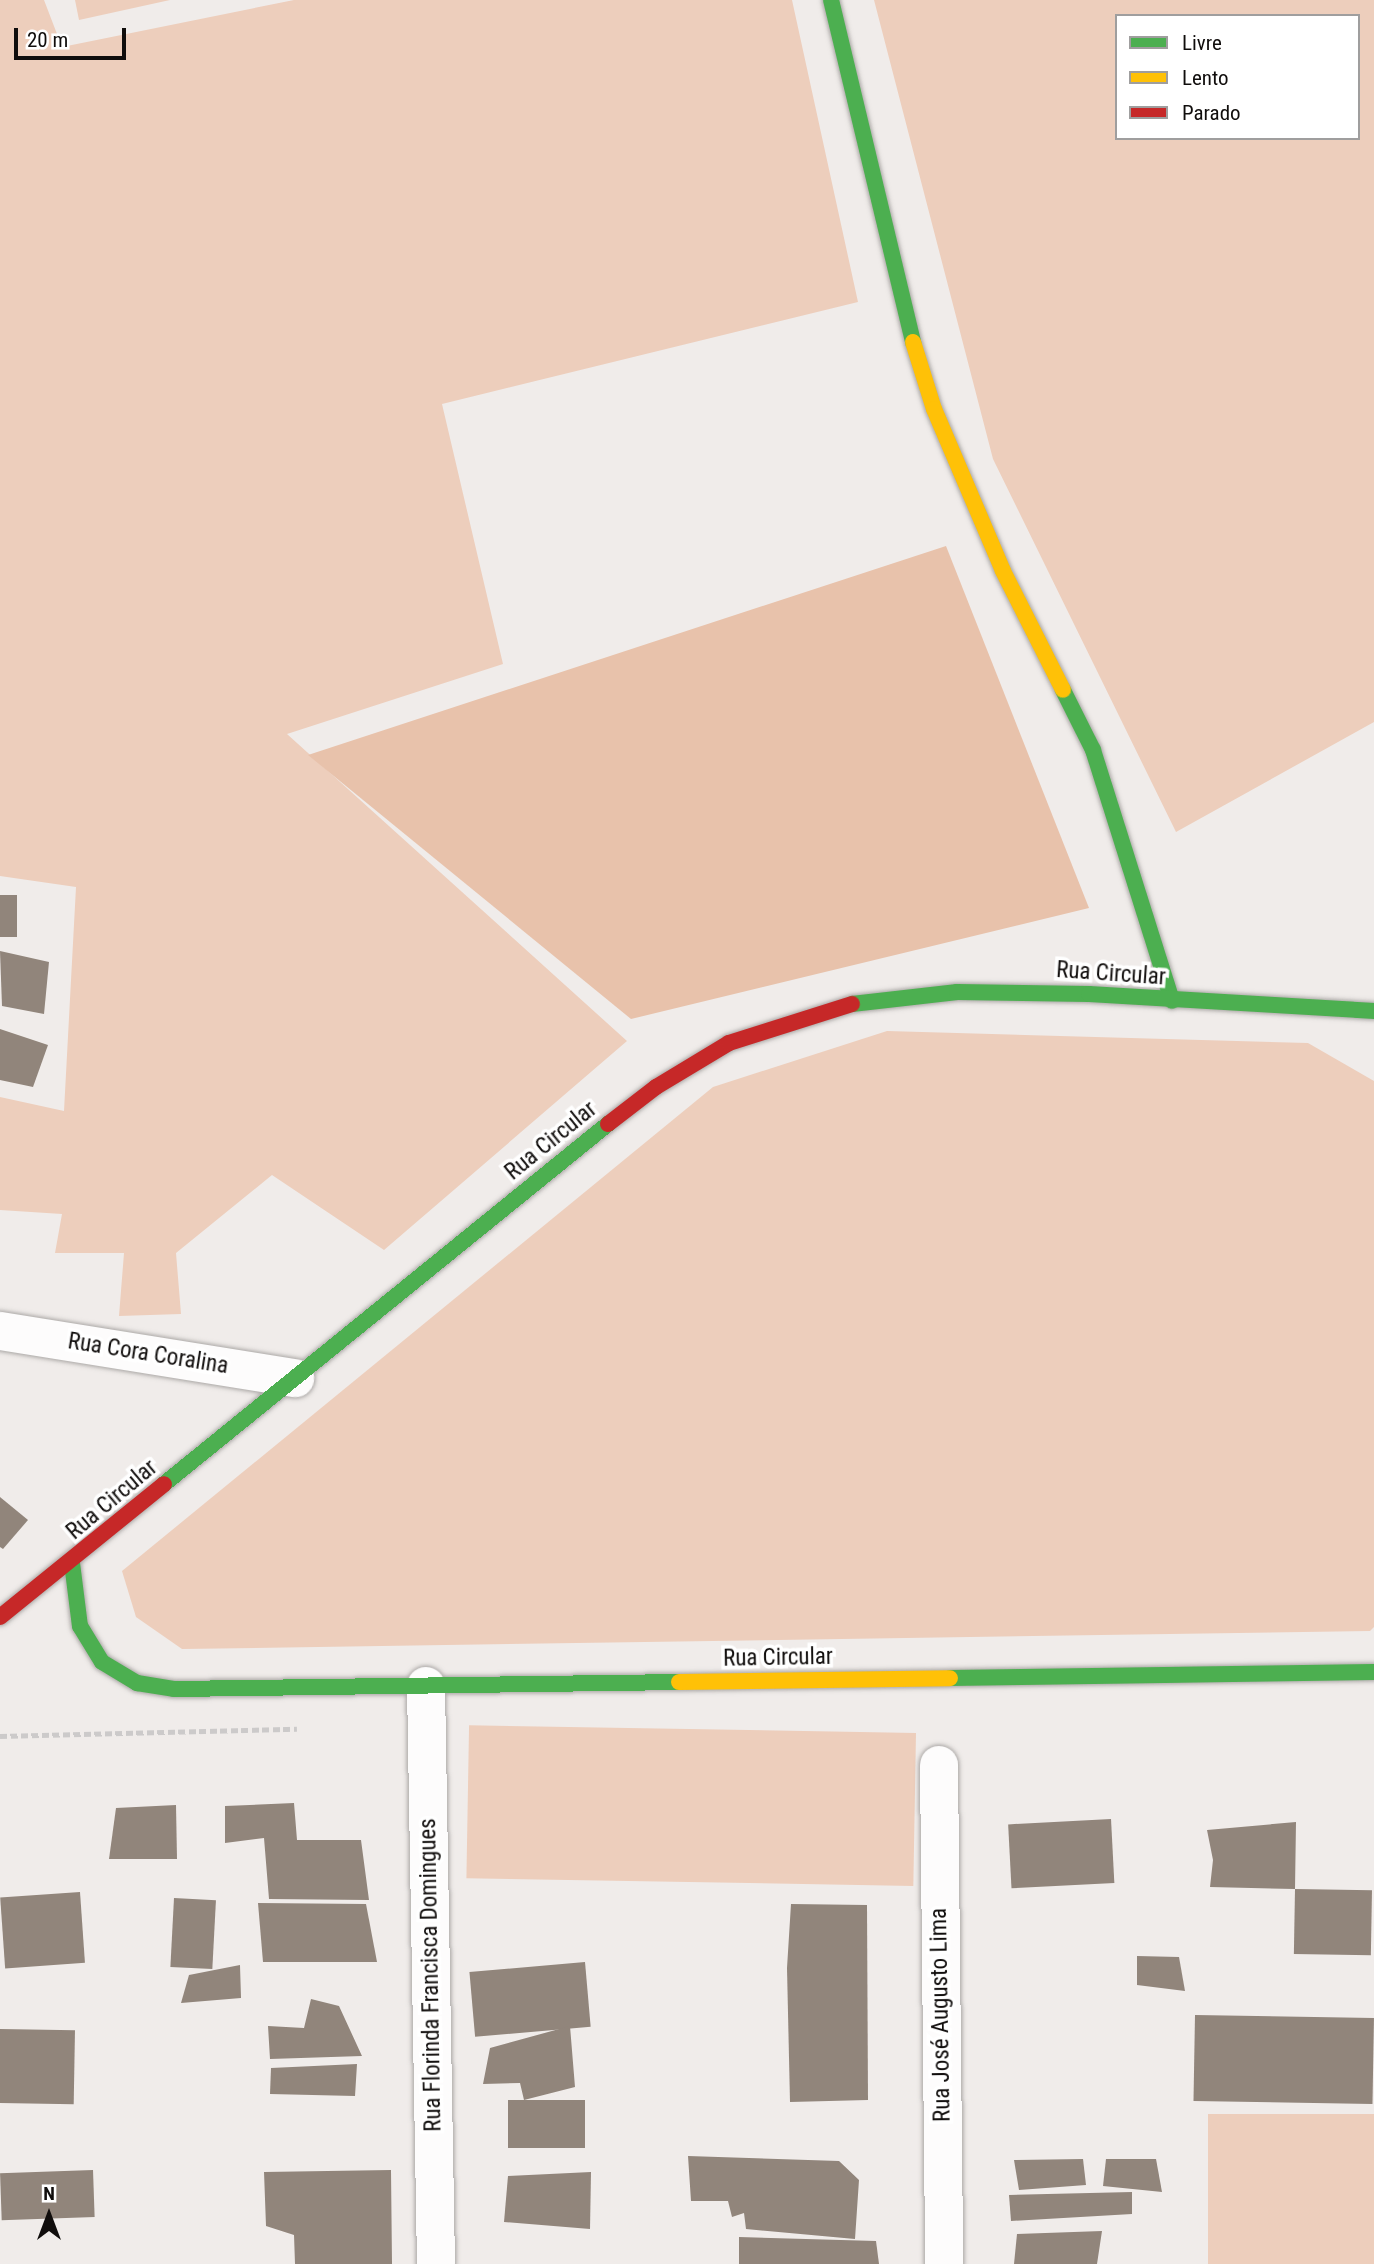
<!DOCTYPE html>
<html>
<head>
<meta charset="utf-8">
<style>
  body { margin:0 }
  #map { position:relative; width:1374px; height:2264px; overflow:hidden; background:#f0ecea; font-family:"Roboto Condensed",sans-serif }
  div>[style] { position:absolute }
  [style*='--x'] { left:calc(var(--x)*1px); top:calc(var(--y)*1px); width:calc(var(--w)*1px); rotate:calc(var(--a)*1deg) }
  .green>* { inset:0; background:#edcebc; transform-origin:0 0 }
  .forest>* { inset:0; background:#e8c2ab }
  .building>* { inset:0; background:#91857b; transform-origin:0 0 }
  .path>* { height:4.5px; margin-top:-2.25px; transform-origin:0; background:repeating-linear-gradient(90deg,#cccaca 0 7px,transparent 0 10.5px) }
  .roads { filter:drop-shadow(0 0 2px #aca9a7) drop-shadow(0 0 2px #aca9a7) }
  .street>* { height:38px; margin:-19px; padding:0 19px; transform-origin:19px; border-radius:19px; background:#fdfcfc }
  .fast>* { height:16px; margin:-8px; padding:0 8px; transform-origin:8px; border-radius:8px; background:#4caf50 }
  .slow>* { height:16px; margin:-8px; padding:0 8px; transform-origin:8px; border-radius:8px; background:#ffc107 }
  .jam>* { height:16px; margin:-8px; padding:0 8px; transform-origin:8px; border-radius:8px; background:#c62828 }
  span { translate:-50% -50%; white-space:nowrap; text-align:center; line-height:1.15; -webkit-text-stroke:7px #fff; paint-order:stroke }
  .street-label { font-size:23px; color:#100d0c }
  .legend { position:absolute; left:1115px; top:14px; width:245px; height:126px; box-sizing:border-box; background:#fff; border:2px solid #9f9e9e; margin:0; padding:9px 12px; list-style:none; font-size:21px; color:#100d0c }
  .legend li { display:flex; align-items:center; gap:14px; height:35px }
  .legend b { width:35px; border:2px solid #9f9e9e }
  .north { position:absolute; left:14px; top:2180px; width:70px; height:70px; -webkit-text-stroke:5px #fff; paint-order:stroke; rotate:0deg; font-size:19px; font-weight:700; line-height:28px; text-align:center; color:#100d0c }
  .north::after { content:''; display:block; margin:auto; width:24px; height:32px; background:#100d0c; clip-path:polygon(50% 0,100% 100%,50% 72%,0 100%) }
  .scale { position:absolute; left:14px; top:28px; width:112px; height:32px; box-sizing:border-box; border:4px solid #100d0c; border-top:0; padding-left:9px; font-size:21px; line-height:24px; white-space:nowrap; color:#100d0c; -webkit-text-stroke:5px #fff; paint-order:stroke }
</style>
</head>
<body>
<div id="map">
  <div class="green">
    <i style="clip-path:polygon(0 0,44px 0,62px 47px,294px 0,792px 0,858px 302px,442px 404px,503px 664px,287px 734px,627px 1041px,384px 1250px,272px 1175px,176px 1253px,181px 1314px,119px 1316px,124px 1253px,55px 1253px,62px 1214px,0 1210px,0 1097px,64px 1111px,76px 887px,0 876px)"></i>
    <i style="clip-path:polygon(75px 0,170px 0,79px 20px)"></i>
    <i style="clip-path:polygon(evenodd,874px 0,1374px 0,1374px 722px,1176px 832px,993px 459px,874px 0,1117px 16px,1358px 16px,1358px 138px,1117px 138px,1117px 16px)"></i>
    <i style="clip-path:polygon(887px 1031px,1308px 1043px,1374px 1081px,1374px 1627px,1370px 1631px,182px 1649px,136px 1617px,122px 1571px,713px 1087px)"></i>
    <i style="left:916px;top:1733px;width:153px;height:447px;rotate:91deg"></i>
    <i style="left:1374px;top:2114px;width:150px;height:166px;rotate:90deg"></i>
  </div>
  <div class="forest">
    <i style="clip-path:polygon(946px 546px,1089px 908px,631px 1019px,308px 755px)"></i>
  </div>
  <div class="building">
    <i style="left:0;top:895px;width:17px;height:42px"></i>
    <i style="clip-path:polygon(0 951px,49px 962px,44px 1014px,2px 1006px)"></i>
    <i style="clip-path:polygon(0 1029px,48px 1045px,33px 1087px,0 1080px)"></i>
    <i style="clip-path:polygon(0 1497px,28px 1520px,3px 1549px,0 1547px)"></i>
    <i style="clip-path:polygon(294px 1803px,297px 1840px,361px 1840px,369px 1900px,269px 1899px,264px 1838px,225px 1843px,225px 1806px)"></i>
    <i style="clip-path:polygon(176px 1805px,177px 1859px,109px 1859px,116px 1808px)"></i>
    <i style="left:1111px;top:1819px;width:64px;height:103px;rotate:87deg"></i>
    <i style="clip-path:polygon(1296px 1822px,1295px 1889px,1210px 1887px,1213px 1860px,1207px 1830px)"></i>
    <i style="left:1295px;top:1889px;width:77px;height:65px;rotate:1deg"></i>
    <i style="left:80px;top:1892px;width:71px;height:80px;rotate:86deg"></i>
    <i style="left:174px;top:1898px;width:42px;height:69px;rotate:3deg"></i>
    <i style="clip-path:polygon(258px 1903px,366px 1904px,377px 1962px,263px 1962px)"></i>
    <i style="clip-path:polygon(791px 1904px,867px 1905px,868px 2100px,790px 2102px,787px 1968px)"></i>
    <i style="clip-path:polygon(1137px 1956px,1179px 1957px,1185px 1991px,1137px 1985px)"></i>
    <i style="left:585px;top:1962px;width:65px;height:116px;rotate:85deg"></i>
    <i style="clip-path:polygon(240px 1965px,241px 1998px,181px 2003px,189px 1975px)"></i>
    <i style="clip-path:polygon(311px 1999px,339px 2006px,362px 2056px,270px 2059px,268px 2026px,304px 2028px)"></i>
    <i style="left:1195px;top:2015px;width:179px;height:86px;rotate:1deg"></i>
    <i style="clip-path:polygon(570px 2026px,575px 2087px,524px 2100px,520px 2083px,483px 2084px,490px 2048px)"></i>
    <i style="left:0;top:2029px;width:75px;height:74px;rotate:1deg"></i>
    <i style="clip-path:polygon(357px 2064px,355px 2096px,270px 2094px,271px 2068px)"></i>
    <i style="left:508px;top:2100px;width:77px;height:48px"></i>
    <i style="clip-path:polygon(688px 2156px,839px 2161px,859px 2180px,855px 2239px,746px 2229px,744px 2213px,732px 2217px,728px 2201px,691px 2201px)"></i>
    <i style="clip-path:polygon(1083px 2159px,1086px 2185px,1019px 2190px,1014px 2160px)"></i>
    <i style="clip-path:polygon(1106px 2159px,1156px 2159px,1162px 2192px,1103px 2186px)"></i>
    <i style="left:93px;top:2170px;width:47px;height:93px;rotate:88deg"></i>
    <i style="clip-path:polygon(391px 2170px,392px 2264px,295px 2264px,294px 2235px,266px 2226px,264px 2172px)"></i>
    <i style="clip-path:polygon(591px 2172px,590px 2229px,504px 2222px,508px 2176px)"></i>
    <i style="clip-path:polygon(1132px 2192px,1132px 2214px,1011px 2221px,1009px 2195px)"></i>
    <i style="clip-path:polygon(1102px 2231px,1097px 2264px,1014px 2264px,1017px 2234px)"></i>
    <i style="clip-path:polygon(739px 2237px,876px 2241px,879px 2264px,739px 2264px)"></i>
  </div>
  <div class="path">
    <i style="--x:0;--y:1736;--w:297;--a:-1.4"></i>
  </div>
  <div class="roads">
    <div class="street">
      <i style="--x:0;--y:1331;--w:299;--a:9.1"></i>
      <i style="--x:426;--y:1686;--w:578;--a:89.01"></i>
      <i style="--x:939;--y:1765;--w:499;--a:89.4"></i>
    </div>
    <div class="fast">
      <i style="--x:831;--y:0;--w:352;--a:76.5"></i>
      <i style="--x:1063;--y:690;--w:67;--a:63.4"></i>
      <i style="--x:1093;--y:750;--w:263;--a:72.5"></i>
      <i style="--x:852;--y:1004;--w:106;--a:-6.5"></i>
      <i style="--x:957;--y:992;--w:132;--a:0.9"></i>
      <i style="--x:1089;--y:994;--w:286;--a:3.4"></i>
      <i style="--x:164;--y:1484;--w:572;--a:-39.04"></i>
      <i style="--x:72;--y:1563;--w:64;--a:82.8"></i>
      <i style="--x:80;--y:1626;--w:42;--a:58.6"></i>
      <i style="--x:102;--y:1662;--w:41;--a:31"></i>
      <i style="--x:137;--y:1683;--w:37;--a:9"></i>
      <i style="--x:174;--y:1689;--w:505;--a:-0.79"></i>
      <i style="--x:950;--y:1678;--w:424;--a:-0.8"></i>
    </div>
    <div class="slow">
      <i style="--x:913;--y:342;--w:70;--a:72.6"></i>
      <i style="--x:934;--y:409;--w:176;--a:66.9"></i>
      <i style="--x:1003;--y:571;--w:133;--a:63.2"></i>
      <i style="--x:679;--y:1682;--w:271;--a:-0.8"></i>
    </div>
    <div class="jam">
      <i style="--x:608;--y:1124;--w:61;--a:-37.6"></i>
      <i style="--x:656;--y:1087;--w:85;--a:-31.1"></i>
      <i style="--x:729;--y:1043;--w:129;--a:-17.6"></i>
      <i style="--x:0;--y:1617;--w:211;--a:-39"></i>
    </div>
  </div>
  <div class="street-label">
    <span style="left:1111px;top:974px;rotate:4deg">Rua Circular</span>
    <span style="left:551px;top:1141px;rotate:-39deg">Rua Circular</span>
    <span style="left:148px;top:1354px;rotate:9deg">Rua Cora Coralina</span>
    <span style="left:112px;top:1500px;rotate:-40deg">Rua Circular</span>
    <span style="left:778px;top:1658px;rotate:-1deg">Rua Circular</span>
    <span style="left:431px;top:1975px;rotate:-91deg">Rua Florinda Francisca Domingues</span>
    <span style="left:941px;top:2015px;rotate:-91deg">Rua José Augusto Lima</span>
  </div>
  <ul class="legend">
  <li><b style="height:9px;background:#4caf50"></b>Livre</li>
  <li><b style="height:9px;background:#ffc107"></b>Lento</li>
  <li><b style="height:9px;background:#c62828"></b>Parado</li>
  </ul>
  <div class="north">N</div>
  <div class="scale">20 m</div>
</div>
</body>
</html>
